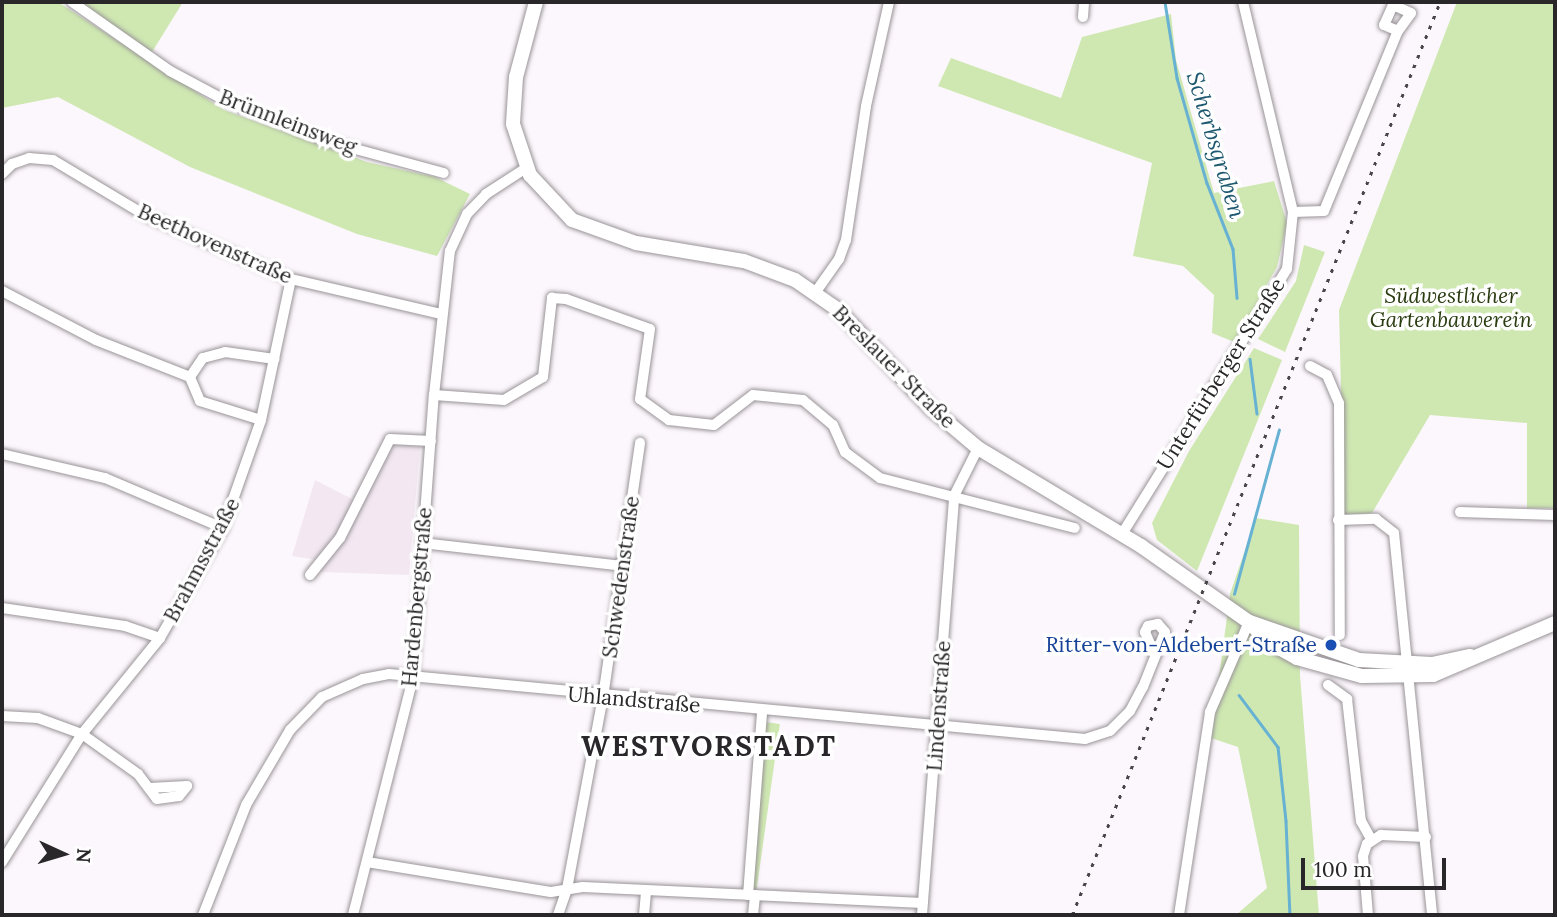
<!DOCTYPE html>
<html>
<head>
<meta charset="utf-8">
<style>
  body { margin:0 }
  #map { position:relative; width:1557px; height:917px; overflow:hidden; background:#fcf7fc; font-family:Lora,serif }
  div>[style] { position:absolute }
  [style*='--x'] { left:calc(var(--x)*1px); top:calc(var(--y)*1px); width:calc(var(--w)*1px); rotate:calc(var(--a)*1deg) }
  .built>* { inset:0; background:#f3e8f2 }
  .green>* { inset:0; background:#cfe8b2; transform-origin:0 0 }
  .stream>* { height:2.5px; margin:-1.25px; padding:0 1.25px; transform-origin:1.25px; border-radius:1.25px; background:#67b1d3 }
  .roads { filter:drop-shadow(0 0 2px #999498) drop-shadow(0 0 2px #999498) }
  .street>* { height:10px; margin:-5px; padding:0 5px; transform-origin:5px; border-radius:5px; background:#fff }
  .secondary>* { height:14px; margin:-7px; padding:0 7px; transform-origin:7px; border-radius:7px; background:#fff }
  .rail>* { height:2.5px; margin-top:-1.25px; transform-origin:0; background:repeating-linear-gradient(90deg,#484648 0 3.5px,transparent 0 10.5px) }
  .dots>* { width:19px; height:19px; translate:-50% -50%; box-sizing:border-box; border:4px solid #fff; border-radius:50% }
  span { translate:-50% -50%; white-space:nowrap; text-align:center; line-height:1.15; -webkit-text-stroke:7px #fff; paint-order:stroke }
  .street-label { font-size:21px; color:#292729 }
  .park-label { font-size:21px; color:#2a3c10; font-style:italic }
  .transit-label { font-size:21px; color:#164399 }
  .right { translate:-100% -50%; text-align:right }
  .water-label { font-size:23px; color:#1e5870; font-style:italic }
  .district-label { font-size:28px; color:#292729; font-weight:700; letter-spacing:2px }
  .frame { position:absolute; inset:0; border:4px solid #292729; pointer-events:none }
  .north { position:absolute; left:28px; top:819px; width:70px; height:70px; -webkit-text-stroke:5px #fff; paint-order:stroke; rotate:94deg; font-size:19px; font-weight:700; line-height:28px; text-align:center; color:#292729 }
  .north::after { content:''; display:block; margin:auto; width:24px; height:32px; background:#292729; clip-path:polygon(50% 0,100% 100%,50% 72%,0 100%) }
  .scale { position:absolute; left:1301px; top:858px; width:145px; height:32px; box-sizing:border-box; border:4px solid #292729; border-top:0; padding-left:9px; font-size:21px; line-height:24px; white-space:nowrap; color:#292729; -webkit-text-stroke:5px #fff; paint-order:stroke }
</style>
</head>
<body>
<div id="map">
  <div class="built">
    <i style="clip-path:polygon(393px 443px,420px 447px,409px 575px,320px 572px,324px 561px,292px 556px,315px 480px,360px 503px)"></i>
  </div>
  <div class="green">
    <i style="clip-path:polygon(2px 2px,58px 2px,224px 110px,367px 162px,435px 177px,470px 194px,437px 256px,357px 234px,190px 167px,58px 97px,2px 108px)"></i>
    <i style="clip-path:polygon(71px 2px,183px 2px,152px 52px)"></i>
    <i style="clip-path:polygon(1457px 2px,1555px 2px,1555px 508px,1527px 508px,1527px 423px,1430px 415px,1372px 513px,1344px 515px,1339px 310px)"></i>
    <i style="clip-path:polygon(1171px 14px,1176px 60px,1214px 193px,1274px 181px,1287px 223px,1277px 267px,1234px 342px,1212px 333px,1214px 295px,1183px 266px,1133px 256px,1152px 163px,938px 86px,951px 58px,1061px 98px,1082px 37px)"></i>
    <i style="clip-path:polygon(1304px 245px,1325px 252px,1285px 352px,1258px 339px,1296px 281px)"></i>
    <i style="clip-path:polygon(1254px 348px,1282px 360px,1197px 571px,1157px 540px,1152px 523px,1189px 451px)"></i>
    <i style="clip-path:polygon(1256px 518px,1299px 525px,1300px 675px,1319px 915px,1236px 915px,1267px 888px,1238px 747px,1211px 738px,1230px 594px)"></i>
    <i style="left:766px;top:722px;width:14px;height:167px;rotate:8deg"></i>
  </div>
  <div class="stream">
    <i style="--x:1165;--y:2;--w:77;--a:81"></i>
    <i style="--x:1177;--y:78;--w:109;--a:74.1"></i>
    <i style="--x:1207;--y:183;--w:71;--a:68.5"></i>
    <i style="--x:1233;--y:249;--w:49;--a:85.3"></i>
    <i style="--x:1250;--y:359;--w:55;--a:82.7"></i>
    <i style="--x:1234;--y:594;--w:170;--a:-74.7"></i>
    <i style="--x:1239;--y:695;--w:65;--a:53.1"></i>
    <i style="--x:1278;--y:747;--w:74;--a:83.8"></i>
    <i style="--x:1286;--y:821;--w:94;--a:87.6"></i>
  </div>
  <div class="roads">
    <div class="street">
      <i style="--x:72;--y:2;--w:120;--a:35.1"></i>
      <i style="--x:170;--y:71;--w:72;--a:28"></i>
      <i style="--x:234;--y:105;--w:99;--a:21.4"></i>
      <i style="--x:326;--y:141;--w:122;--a:15.2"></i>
      <i style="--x:1083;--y:17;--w:15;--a:-86"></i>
      <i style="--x:2;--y:174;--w:14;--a:-45"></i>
      <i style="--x:12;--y:164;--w:18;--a:-19"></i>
      <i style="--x:29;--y:158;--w:24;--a:5"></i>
      <i style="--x:53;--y:160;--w:107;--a:30.9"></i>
      <i style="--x:145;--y:215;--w:159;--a:23.7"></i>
      <i style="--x:291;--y:279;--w:154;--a:13.1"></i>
      <i style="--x:1293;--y:212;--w:31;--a:-2"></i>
      <i style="--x:1324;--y:211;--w:195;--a:-67.7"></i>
      <i style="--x:1398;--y:31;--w:22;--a:-54"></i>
      <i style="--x:1411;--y:13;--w:20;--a:-156"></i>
      <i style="--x:1393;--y:5;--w:22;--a:114"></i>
      <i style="--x:1384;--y:25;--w:15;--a:23"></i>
      <i style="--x:2;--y:291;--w:106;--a:27.5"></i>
      <i style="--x:96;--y:340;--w:101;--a:21.5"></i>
      <i style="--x:815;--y:293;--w:42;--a:-54.8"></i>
      <i style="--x:839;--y:259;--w:20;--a:-70"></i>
      <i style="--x:846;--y:240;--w:135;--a:-81.5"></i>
      <i style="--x:866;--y:106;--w:107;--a:-77.5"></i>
      <i style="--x:1310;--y:366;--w:19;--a:28"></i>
      <i style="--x:1327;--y:375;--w:30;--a:67"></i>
      <i style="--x:1339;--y:403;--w:232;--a:89.8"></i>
      <i style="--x:434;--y:395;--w:70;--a:4.1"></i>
      <i style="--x:504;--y:400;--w:45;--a:-30.5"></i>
      <i style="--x:543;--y:377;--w:80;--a:-83.5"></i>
      <i style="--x:552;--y:298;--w:14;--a:4"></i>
      <i style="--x:566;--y:299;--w:89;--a:19.7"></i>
      <i style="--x:650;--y:329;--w:71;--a:98.1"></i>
      <i style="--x:640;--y:399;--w:36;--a:36"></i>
      <i style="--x:669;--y:420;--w:45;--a:6.3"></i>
      <i style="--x:714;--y:425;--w:49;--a:-37.6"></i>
      <i style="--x:753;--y:395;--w:50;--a:5.7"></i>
      <i style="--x:803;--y:400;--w:39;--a:40"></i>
      <i style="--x:833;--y:425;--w:30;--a:66"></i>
      <i style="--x:845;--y:452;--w:44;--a:36.6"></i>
      <i style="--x:880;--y:478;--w:201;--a:14.4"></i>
      <i style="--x:261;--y:420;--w:64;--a:-162.7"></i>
      <i style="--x:200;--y:401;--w:26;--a:-113"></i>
      <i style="--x:190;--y:377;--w:23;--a:-56"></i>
      <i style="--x:203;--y:358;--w:23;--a:-15"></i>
      <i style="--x:225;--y:352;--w:50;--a:8"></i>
      <i style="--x:2;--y:454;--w:106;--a:13.1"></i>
      <i style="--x:105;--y:478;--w:128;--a:23"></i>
      <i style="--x:1460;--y:512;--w:95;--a:1.8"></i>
      <i style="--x:1338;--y:520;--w:38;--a:-2"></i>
      <i style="--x:1376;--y:519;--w:23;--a:38"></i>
      <i style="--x:1394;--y:533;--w:384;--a:84.3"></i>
      <i style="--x:1122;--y:534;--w:312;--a:-58.1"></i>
      <i style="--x:1287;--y:269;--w:57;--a:-84"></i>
      <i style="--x:1293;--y:212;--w:216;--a:-103.4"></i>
      <i style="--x:422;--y:543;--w:204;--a:6.5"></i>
      <i style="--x:310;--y:575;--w:48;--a:-51"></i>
      <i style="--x:340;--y:538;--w:111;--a:-63.2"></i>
      <i style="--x:390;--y:439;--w:41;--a:2.8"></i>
      <i style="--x:2;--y:608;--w:124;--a:8.3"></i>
      <i style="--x:125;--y:626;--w:37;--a:19"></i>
      <i style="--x:1328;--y:685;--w:24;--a:36"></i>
      <i style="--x:1347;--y:699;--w:123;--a:83.5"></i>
      <i style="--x:1361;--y:821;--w:21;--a:61"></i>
      <i style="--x:2;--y:716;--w:36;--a:3"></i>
      <i style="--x:38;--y:718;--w:47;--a:20"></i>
      <i style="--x:82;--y:734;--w:69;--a:35.5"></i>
      <i style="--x:138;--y:774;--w:31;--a:53"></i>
      <i style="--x:157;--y:799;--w:22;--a:-8"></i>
      <i style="--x:179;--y:796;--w:13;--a:-51"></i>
      <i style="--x:187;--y:786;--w:37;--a:177"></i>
      <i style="--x:2;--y:862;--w:151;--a:-58"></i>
      <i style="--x:82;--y:734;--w:124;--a:-50.9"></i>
      <i style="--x:160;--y:638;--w:127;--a:-60.2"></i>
      <i style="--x:223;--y:528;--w:114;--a:-70.6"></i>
      <i style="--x:261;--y:420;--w:144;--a:-78"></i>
      <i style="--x:367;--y:862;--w:186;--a:9.3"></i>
      <i style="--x:551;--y:892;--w:32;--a:-9"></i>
      <i style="--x:583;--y:887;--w:340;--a:2.7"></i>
      <i style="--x:748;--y:895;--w:184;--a:-85.6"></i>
      <i style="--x:203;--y:915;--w:118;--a:-68.6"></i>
      <i style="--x:246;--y:805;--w:87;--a:-59.6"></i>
      <i style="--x:290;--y:730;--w:46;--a:-45.9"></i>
      <i style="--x:322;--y:697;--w:45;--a:-23.7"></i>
      <i style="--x:363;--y:679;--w:26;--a:-11"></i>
      <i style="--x:389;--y:674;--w:699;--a:5.34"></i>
      <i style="--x:1085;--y:739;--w:26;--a:-18"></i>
      <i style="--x:1110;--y:731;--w:28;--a:-45"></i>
      <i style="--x:1130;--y:711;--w:27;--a:-62"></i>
      <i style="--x:1143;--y:687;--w:59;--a:-68.2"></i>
      <i style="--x:1165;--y:632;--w:11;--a:-131"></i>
      <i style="--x:1158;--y:624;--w:10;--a:169"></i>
      <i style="--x:1148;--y:626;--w:7;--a:117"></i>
      <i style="--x:1145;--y:632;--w:25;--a:67"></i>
      <i style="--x:353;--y:915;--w:244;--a:-75.8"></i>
      <i style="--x:413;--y:678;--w:284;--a:-85.8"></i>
      <i style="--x:434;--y:395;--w:145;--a:-83.7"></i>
      <i style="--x:450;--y:251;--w:41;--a:-65.3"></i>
      <i style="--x:467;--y:214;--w:28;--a:-46"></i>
      <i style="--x:486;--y:194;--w:48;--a:-33"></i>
      <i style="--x:558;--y:915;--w:28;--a:-71"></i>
      <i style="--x:567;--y:889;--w:195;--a:-79.4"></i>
      <i style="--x:603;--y:697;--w:257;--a:-81.7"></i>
      <i style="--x:644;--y:915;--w:23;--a:-85"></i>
      <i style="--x:753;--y:915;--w:20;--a:-84"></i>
      <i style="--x:922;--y:915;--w:420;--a:-85.6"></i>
      <i style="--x:954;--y:496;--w:54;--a:-63.4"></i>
      <i style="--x:1179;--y:915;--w:205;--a:-81.3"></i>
      <i style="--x:1210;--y:712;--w:98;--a:-66.6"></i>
      <i style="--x:1368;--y:915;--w:59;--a:-94.8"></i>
      <i style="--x:1363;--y:856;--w:13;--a:-72"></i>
      <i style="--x:1367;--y:844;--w:17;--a:-33"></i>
      <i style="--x:1381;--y:835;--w:45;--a:2.5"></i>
    </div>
    <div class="secondary">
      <i style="--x:536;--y:2;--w:78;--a:104.9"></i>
      <i style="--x:516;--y:77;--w:47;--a:93.7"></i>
      <i style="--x:513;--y:124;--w:54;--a:71.6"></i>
      <i style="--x:530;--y:175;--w:62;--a:47"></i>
      <i style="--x:572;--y:220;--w:68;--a:19.8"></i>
      <i style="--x:636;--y:243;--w:109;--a:9.5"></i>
      <i style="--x:744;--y:261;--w:54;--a:20.4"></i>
      <i style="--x:795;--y:280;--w:51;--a:34.6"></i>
      <i style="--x:837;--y:309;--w:139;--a:46.5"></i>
      <i style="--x:933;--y:410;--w:59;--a:40.2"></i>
      <i style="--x:978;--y:448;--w:190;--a:31"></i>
      <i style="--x:1141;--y:546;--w:132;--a:35.1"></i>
      <i style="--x:1249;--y:622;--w:28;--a:46"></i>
      <i style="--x:1268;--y:642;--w:33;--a:29"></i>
      <i style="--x:1297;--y:658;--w:67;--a:15.5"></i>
      <i style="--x:1362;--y:676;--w:71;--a:-0.8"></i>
      <i style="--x:1433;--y:675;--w:133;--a:-23.1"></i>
      <i style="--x:1250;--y:622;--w:115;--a:19.2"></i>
      <i style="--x:1359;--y:660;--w:73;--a:3.1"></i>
      <i style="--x:1432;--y:664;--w:39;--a:-12"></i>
    </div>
  </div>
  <div class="rail">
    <i style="--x:1072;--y:915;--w:984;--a:-68.05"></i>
  </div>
  <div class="dots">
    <i style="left:1331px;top:645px;background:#1a4fb4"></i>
  </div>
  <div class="street-label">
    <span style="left:288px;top:122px;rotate:21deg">Brünnleinsweg</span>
    <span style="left:215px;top:244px;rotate:24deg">Beethovenstraße</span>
    <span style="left:894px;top:367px;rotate:45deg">Breslauer Straße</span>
    <span style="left:1221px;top:374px;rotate:-58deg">Unterfürberger Straße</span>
    <span style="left:202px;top:560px;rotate:-62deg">Brahmsstraße</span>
    <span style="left:621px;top:577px;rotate:-82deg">Schwedenstraße</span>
    <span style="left:417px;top:597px;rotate:-85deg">Hardenbergstraße</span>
    <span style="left:634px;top:700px;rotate:5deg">Uhlandstraße</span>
    <span style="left:939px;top:706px;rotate:-86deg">Lindenstraße</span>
  </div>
  <div class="park-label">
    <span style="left:1451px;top:308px">Südwestlicher<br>Gartenbauverein</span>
  </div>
  <div class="transit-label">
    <span class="right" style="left:1317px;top:645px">Ritter-von-Aldebert-Straße</span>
  </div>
  <div class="water-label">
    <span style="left:1216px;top:145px;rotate:73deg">Scherbsgraben</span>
  </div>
  <div class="district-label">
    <span style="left:709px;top:746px">WESTVORSTADT</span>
  </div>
  <div class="frame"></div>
  <div class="north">N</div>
  <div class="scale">100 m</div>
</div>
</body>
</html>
